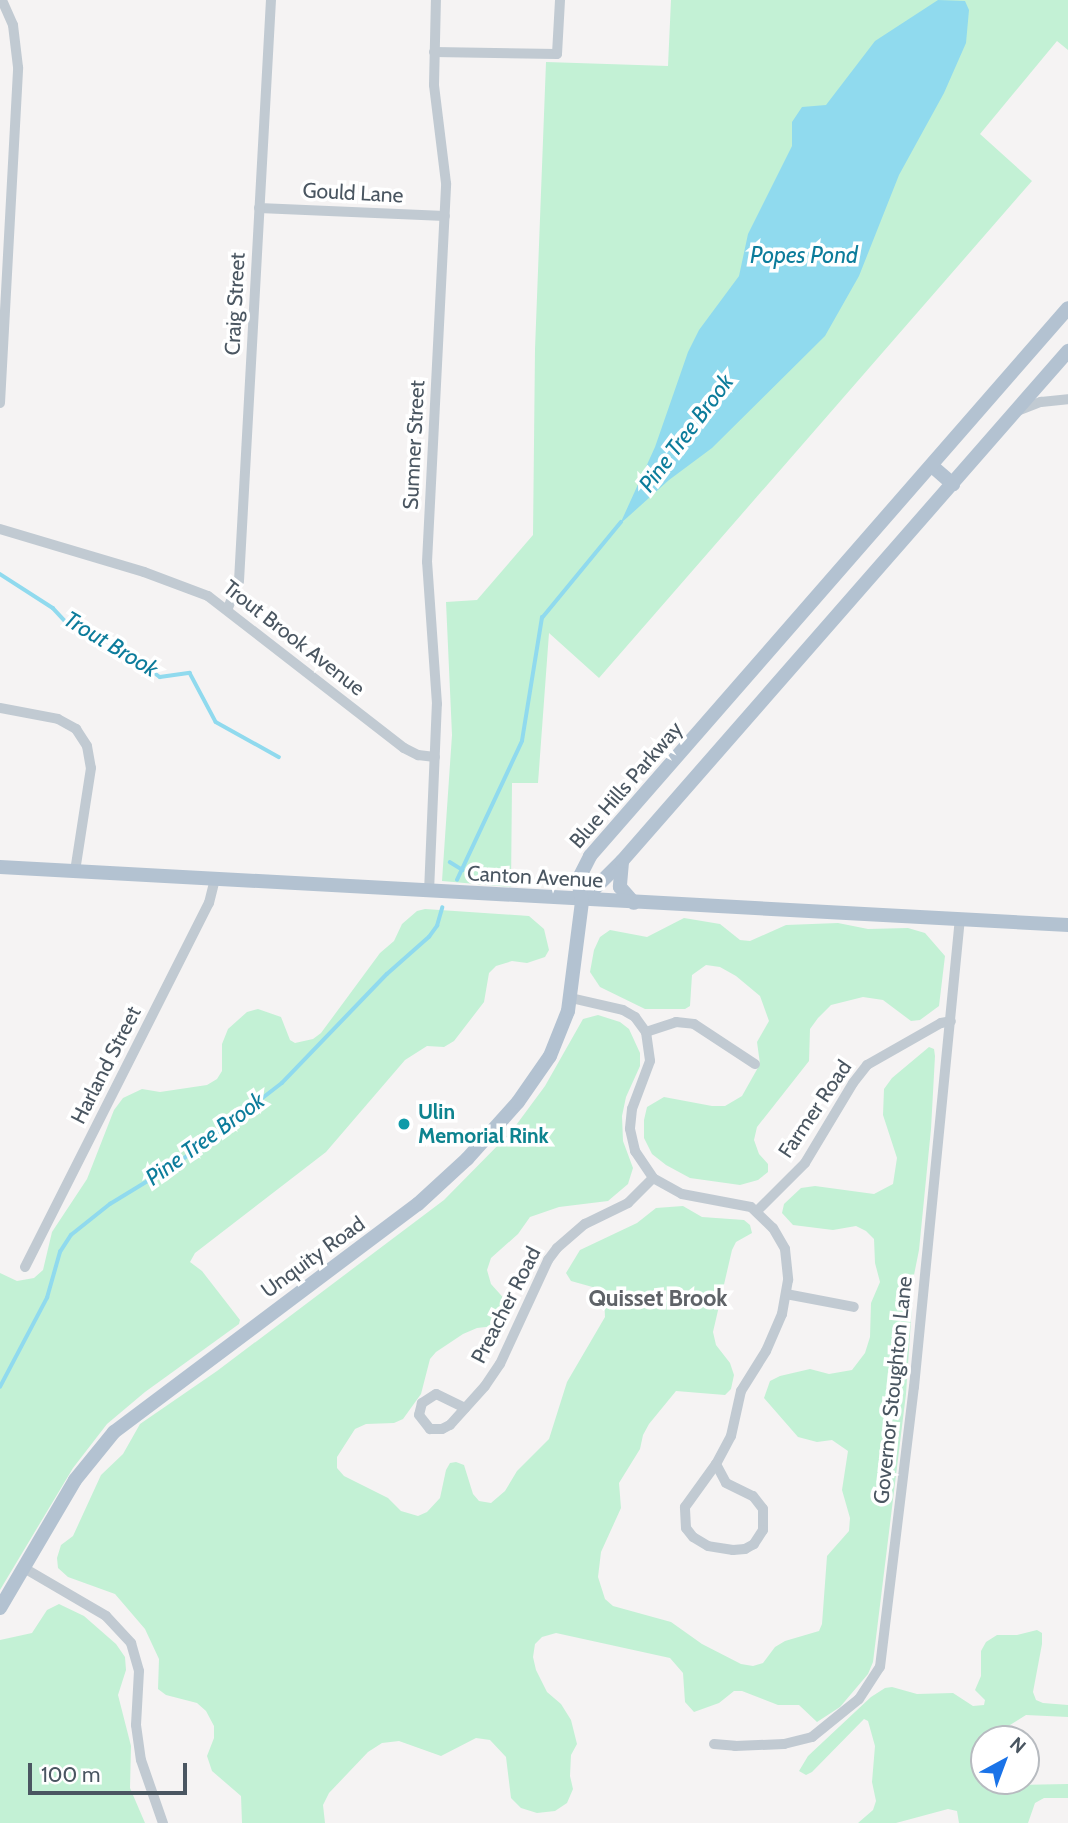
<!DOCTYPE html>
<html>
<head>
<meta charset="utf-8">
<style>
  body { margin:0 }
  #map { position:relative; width:1068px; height:1823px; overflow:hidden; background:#f5f3f3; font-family:Cabin,sans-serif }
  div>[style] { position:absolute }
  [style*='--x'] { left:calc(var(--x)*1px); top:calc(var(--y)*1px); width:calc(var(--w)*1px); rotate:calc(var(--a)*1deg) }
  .green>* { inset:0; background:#c3f1d5 }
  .water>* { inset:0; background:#90daee }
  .stream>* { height:3.5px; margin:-1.75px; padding:0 1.75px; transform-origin:1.75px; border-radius:1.75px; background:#90daee }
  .minor>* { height:10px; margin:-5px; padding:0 5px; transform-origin:5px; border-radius:5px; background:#c1cad2 }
  .major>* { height:14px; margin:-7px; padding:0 7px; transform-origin:7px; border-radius:7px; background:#b3c2d1 }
  .dots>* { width:19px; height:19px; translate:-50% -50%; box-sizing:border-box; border:4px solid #fff; border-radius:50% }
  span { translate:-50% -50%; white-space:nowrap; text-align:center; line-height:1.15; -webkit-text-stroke:7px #fff; paint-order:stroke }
  .street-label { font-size:21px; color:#4a5661 }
  .culture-label { font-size:21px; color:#0d838f; font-weight:700 }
  .left { translate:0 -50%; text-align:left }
  .water-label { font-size:23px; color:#0c7c9b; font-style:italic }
  .neighbourhood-label { font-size:23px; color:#5f6368; font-weight:700 }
  .north { position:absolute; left:970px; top:1725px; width:70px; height:70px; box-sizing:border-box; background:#fff; border:2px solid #b7bbc0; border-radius:50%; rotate:41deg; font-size:19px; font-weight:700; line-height:28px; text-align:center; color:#4a5661 }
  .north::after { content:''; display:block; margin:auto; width:24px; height:32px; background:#1a73e8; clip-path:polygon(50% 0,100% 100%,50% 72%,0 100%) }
  .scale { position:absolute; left:28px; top:1763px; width:159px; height:32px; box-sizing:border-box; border:4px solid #4a5661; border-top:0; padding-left:9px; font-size:21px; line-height:24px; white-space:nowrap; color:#4a5661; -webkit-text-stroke:5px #fff; paint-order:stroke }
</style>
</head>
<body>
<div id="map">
  <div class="green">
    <i style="clip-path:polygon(671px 0,1068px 0,1068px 50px,1057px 41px,980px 134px,1032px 181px,599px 678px,549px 633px,538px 783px,512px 783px,511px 887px,442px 881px,452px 735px,446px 602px,477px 600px,533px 535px,535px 349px,546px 62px,668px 66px)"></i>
    <i style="clip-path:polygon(425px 909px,529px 916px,544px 929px,549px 950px,545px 957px,527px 963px,512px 961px,496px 966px,489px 973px,484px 1002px,454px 1041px,444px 1047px,427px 1046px,405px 1060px,326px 1152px,195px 1253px,190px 1262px,202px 1271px,240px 1320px,239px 1324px,145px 1392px,107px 1424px,73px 1468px,0 1590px,0 1273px,17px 1281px,34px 1278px,43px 1270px,52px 1232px,87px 1179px,114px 1110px,123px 1098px,142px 1089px,160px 1092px,207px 1085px,217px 1079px,222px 1071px,222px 1044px,228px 1029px,247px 1012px,258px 1009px,281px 1017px,290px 1040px,295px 1043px,313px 1039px,321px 1033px,380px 953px,394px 941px,402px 924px,417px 911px)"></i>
    <i style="clip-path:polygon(684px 918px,720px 924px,740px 940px,750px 941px,786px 925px,838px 923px,868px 929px,908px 928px,925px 933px,945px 956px,939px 1006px,920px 1020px,911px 1021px,883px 1000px,863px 997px,831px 1005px,818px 1018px,810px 1029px,809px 1061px,757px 1127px,754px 1140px,759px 1154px,768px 1164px,768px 1172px,758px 1180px,740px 1185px,690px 1178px,666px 1165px,652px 1154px,644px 1138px,644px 1120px,647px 1107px,664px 1097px,712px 1106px,725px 1106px,742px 1096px,760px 1064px,757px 1042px,769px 1021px,760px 996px,736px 976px,720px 967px,706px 965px,692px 975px,690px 1006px,685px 1009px,645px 1009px,600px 987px,590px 972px,594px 950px,600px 937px,610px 930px,647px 937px)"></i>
    <i style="clip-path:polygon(598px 1015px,620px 1022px,629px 1029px,640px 1053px,640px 1066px,626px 1097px,622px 1116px,623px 1141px,633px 1168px,628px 1184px,608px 1201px,559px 1207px,530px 1217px,518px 1234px,491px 1258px,487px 1270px,491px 1284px,508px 1303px,511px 1311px,509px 1319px,503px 1325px,477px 1328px,463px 1334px,436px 1352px,430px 1359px,421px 1394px,403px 1419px,394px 1423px,366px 1424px,355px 1429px,337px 1457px,337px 1468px,344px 1476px,388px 1498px,401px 1511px,418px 1516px,427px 1512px,440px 1498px,446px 1470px,450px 1463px,456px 1462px,464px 1465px,473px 1494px,479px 1501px,491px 1503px,505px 1491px,517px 1471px,549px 1439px,567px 1382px,605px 1317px,604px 1297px,596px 1288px,571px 1281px,566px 1273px,580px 1250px,637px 1223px,656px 1208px,683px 1206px,702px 1217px,744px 1220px,750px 1225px,752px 1233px,736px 1242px,732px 1250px,713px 1332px,716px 1345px,730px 1363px,734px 1375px,731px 1389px,725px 1395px,676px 1391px,649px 1424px,643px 1435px,640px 1449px,619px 1483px,621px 1508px,601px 1552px,598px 1577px,605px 1599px,613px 1606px,671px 1622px,702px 1644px,741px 1664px,753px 1666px,763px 1663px,775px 1647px,785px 1641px,819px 1631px,822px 1624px,827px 1556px,849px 1531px,850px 1518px,842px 1490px,848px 1451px,832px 1440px,817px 1442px,798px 1437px,764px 1398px,770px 1381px,780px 1376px,810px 1369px,829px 1374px,852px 1370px,865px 1353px,870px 1337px,871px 1303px,880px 1282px,875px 1263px,874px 1239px,866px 1231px,856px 1226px,833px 1230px,793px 1225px,782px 1213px,784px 1204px,801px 1188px,815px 1186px,874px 1194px,893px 1184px,897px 1158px,883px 1115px,884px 1089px,892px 1078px,929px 1047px,934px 1049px,935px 1056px,931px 1129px,919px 1250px,914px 1275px,906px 1394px,873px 1662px,868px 1674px,840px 1707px,817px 1722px,799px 1705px,778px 1705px,742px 1691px,734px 1691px,719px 1703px,694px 1712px,685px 1702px,683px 1673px,670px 1658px,556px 1633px,542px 1637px,535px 1644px,533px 1657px,536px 1670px,547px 1692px,561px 1704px,571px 1720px,577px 1744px,571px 1755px,570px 1776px,573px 1789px,567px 1803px,555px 1811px,537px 1813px,521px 1808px,511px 1798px,506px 1757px,490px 1740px,476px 1738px,441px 1756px,399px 1741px,382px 1743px,368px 1752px,329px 1793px,323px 1805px,325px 1823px,242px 1823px,241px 1796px,212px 1771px,207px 1756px,214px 1738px,214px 1726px,206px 1711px,197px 1703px,166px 1695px,158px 1689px,159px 1659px,145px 1629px,115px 1594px,68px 1577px,58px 1568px,57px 1558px,61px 1545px,73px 1536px,101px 1475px,123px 1454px,140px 1424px,217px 1371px,444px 1200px,511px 1132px,545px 1086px,583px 1019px)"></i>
    <i style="clip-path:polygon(59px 1604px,84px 1616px,116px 1644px,125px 1657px,126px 1670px,118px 1695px,131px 1746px,130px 1788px,145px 1823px,0 1823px,0 1640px,32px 1633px,47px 1610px)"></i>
    <i style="clip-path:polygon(1037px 1630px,1042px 1633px,1042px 1644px,1033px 1692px,1036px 1700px,1043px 1703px,1068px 1705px,1068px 1717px,1026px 1715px,1010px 1725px,1000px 1739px,984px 1739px,984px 1781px,1005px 1781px,1016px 1785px,1068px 1784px,1068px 1798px,1044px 1798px,1035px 1803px,1028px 1823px,959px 1823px,957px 1811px,948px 1809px,896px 1823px,858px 1823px,873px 1810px,876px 1801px,872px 1782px,875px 1746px,868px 1721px,864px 1719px,812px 1772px,806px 1775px,799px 1771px,808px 1756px,871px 1697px,885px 1688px,892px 1687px,917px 1694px,953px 1693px,973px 1706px,984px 1705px,985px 1700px,975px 1690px,981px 1676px,981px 1651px,986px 1642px,997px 1635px,1017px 1635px)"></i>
  </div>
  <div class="water">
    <i style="clip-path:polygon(938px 0,965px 1px,969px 10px,966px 43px,944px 93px,899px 175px,859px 276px,825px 336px,712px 448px,669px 480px,620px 524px,655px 447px,688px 352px,699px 330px,739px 276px,748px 234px,792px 146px,792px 122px,802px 107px,826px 105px,875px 41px)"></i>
  </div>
  <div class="stream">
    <i style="--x:0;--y:574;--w:63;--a:32.7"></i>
    <i style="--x:53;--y:608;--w:23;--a:47"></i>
    <i style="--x:69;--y:625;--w:46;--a:20.4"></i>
    <i style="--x:112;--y:641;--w:60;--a:36.9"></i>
    <i style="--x:160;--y:677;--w:30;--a:-8"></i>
    <i style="--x:190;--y:673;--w:55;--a:62"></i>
    <i style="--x:216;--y:722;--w:72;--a:29.1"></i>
    <i style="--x:450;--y:862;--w:15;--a:32"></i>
    <i style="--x:457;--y:880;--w:153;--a:-64.9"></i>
    <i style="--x:522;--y:741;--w:125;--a:-80.8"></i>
    <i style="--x:542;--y:618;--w:124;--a:-50.5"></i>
    <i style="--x:0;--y:1387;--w:101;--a:-62.2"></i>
    <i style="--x:47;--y:1298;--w:48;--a:-74.2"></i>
    <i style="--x:60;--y:1252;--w:20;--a:-57"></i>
    <i style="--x:71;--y:1235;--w:50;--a:-38.5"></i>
    <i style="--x:110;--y:1204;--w:84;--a:-31.4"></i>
    <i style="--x:182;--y:1160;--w:126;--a:-37.6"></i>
    <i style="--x:282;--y:1083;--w:151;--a:-46.1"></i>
    <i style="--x:387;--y:974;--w:56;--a:-41.4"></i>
    <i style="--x:429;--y:937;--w:14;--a:-54"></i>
    <i style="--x:437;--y:926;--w:19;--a:-74"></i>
  </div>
  <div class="minor">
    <i style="--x:434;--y:52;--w:123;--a:0.9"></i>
    <i style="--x:557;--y:54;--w:54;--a:-86.8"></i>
    <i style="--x:259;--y:208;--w:186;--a:2.5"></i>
    <i style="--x:0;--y:403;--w:336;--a:-86.9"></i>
    <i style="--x:18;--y:67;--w:42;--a:-96.8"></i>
    <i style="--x:13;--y:25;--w:27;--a:-114"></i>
    <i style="--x:1017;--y:411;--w:26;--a:-21"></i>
    <i style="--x:1041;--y:402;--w:27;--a:-6"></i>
    <i style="--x:0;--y:529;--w:150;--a:16.6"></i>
    <i style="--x:144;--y:572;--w:68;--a:20.6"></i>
    <i style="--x:208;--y:596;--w:248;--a:37.8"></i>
    <i style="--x:404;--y:748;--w:16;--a:27"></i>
    <i style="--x:418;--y:755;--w:17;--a:7"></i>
    <i style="--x:228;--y:608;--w:29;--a:-68"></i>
    <i style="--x:239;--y:581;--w:582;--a:-86.85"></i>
    <i style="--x:0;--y:708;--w:59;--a:10.7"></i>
    <i style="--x:58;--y:719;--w:21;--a:29"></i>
    <i style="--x:76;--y:729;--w:20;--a:57"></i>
    <i style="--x:87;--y:746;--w:22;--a:80"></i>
    <i style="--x:91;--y:768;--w:104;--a:98.8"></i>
    <i style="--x:429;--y:892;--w:188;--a:-87.6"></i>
    <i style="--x:437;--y:704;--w:142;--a:-94"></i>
    <i style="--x:427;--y:562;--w:379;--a:-87.1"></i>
    <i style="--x:446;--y:183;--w:99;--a:-97"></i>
    <i style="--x:434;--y:85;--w:85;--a:-88.7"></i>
    <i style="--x:571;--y:998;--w:53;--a:13"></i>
    <i style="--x:623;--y:1010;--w:14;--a:30"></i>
    <i style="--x:635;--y:1017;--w:19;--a:54"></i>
    <i style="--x:646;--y:1032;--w:29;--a:82"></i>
    <i style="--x:650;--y:1061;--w:51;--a:110.6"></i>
    <i style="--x:632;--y:1109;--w:20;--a:96"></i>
    <i style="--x:630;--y:1129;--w:23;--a:77"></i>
    <i style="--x:635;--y:1151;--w:32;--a:56"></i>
    <i style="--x:653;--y:1178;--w:33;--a:29"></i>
    <i style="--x:682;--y:1194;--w:70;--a:10.7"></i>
    <i style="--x:751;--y:1207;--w:30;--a:44"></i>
    <i style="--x:773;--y:1228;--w:24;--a:60"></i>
    <i style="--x:785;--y:1249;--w:31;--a:84"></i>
    <i style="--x:788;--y:1280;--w:35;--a:100"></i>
    <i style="--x:782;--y:1314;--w:40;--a:113.4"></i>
    <i style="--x:766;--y:1351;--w:47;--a:122"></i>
    <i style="--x:741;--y:1391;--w:46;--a:102.5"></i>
    <i style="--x:731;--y:1436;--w:32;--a:118"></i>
    <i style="--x:716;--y:1464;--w:21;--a:62"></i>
    <i style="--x:726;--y:1483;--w:30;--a:26"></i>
    <i style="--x:753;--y:1496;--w:16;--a:52"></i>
    <i style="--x:763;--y:1509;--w:21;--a:90"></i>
    <i style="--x:763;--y:1530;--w:17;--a:123"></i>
    <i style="--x:754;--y:1544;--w:10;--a:151"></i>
    <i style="--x:745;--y:1549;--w:12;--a:175"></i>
    <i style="--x:733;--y:1550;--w:25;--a:-171"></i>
    <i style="--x:708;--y:1546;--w:17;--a:-149"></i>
    <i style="--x:693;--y:1537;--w:11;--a:-128"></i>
    <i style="--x:686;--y:1528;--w:21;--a:-93"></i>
    <i style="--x:685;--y:1507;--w:53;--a:-54.2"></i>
    <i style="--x:646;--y:1032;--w:32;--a:-18"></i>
    <i style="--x:676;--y:1022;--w:18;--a:6"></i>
    <i style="--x:694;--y:1024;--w:73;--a:33.3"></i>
    <i style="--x:757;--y:1211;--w:68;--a:-45"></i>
    <i style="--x:805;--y:1163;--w:93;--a:-59"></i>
    <i style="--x:853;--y:1083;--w:23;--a:-52"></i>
    <i style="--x:867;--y:1065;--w:85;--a:-29.6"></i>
    <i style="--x:941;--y:1023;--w:10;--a:-11"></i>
    <i style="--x:25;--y:1267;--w:408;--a:-63.2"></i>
    <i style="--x:209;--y:903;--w:25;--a:-76"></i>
    <i style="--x:786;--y:1294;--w:69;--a:10.8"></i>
    <i style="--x:465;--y:1408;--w:32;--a:-154"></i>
    <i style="--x:436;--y:1394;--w:17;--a:147"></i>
    <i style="--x:422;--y:1403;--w:12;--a:104"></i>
    <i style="--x:419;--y:1415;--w:18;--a:52"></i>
    <i style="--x:430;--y:1429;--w:12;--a:0"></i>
    <i style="--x:442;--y:1429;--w:9;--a:-27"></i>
    <i style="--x:450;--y:1425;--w:52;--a:-48.1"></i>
    <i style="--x:485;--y:1386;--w:27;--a:-56"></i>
    <i style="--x:500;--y:1364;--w:115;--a:-65.2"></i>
    <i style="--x:548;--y:1260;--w:15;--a:-53"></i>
    <i style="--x:557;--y:1248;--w:37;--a:-41"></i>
    <i style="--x:585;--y:1224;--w:48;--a:-26"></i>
    <i style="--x:628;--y:1203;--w:35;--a:-45"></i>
    <i style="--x:24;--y:1568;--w:95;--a:30.3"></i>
    <i style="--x:106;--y:1616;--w:37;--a:47"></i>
    <i style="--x:131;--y:1643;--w:29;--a:74"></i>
    <i style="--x:139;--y:1671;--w:54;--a:93.2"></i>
    <i style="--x:136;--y:1725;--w:35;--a:82"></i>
    <i style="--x:141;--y:1760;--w:67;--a:70.8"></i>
    <i style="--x:714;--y:1744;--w:21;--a:5"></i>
    <i style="--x:735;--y:1746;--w:49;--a:-2.3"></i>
    <i style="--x:784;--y:1744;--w:29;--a:-14"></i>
    <i style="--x:812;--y:1737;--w:60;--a:-39"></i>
    <i style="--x:859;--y:1699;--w:38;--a:-57"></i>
    <i style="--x:880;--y:1667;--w:282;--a:-83.1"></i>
    <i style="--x:914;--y:1387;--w:470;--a:-84.4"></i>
  </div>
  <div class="major">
    <i style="--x:932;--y:466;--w:28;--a:41"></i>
    <i style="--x:622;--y:862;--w:25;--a:95"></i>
    <i style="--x:620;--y:887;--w:21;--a:49"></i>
    <i style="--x:0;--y:867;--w:1070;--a:3.11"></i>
    <i style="--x:582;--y:901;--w:57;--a:-45"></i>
    <i style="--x:622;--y:861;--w:678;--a:-48.83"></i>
    <i style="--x:0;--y:1608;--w:148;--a:-59.6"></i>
    <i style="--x:75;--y:1480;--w:62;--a:-50.9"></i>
    <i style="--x:114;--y:1432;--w:380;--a:-36.9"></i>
    <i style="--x:418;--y:1204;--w:67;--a:-42.6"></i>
    <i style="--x:467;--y:1159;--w:76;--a:-48.2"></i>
    <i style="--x:518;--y:1102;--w:56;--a:-55.2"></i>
    <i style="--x:550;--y:1056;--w:48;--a:-68.2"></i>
    <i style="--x:568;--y:1011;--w:111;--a:-82.7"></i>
    <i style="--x:582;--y:901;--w:21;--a:-101"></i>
    <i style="--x:578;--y:880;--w:27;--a:-63"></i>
    <i style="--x:590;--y:856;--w:727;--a:-48.9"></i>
  </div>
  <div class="dots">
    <i style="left:404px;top:1124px;background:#0f9aa8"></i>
  </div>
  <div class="street-label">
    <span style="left:353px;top:193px;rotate:3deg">Gould Lane</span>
    <span style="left:235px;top:304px;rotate:-87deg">Craig Street</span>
    <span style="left:414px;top:445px;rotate:-87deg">Sumner Street</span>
    <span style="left:294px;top:638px;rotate:38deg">Trout Brook Avenue</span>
    <span style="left:626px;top:785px;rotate:-49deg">Blue Hills Parkway</span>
    <span style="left:535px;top:877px;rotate:3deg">Canton Avenue</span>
    <span style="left:106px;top:1065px;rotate:-63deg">Harland Street</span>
    <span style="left:815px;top:1109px;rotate:-56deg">Farmer Road</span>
    <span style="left:313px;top:1257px;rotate:-36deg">Unquity Road</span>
    <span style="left:506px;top:1305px;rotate:-63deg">Preacher Road</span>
    <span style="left:893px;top:1390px;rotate:-84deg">Governor Stoughton Lane</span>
  </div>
  <div class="culture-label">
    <span class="left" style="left:418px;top:1124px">Ulin<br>Memorial Rink</span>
  </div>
  <div class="water-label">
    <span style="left:804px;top:255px">Popes Pond</span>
    <span style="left:686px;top:433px;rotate:-53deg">Pine Tree Brook</span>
    <span style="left:111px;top:644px;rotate:31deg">Trout Brook</span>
    <span style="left:205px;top:1139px;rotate:-36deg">Pine Tree Brook</span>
  </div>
  <div class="neighbourhood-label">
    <span style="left:658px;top:1298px">Quisset Brook</span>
  </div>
  <div class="north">N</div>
  <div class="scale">100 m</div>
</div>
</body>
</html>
